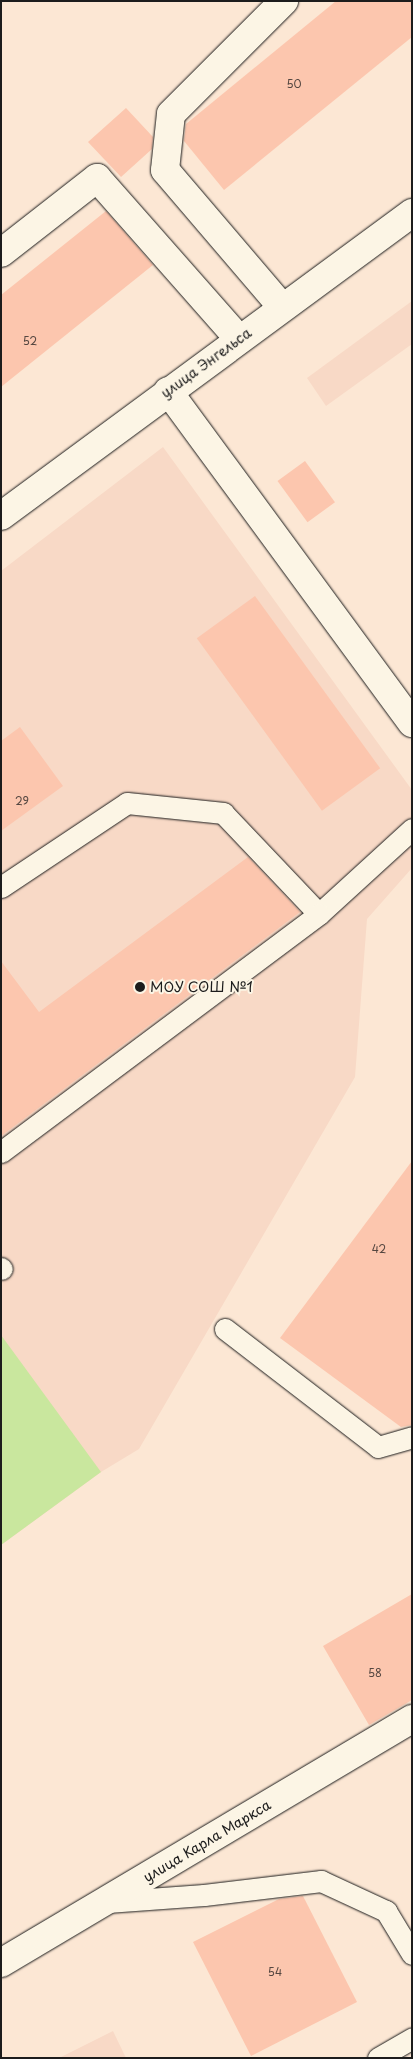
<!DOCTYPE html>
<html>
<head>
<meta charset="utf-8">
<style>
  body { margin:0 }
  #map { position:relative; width:413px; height:2059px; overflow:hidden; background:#fce7d4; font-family:"Playpen Sans",sans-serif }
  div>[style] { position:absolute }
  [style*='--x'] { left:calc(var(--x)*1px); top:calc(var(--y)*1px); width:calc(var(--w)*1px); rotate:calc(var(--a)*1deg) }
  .built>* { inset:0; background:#f8d9c6 }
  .green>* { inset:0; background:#c9e79e }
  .building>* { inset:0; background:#fcc6ae; transform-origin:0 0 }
  .roads { filter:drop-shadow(0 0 1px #1c1c1c) drop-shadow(0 0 1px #1c1c1c) }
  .lane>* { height:21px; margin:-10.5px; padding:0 10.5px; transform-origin:10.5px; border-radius:10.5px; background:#fcf5e5 }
  .street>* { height:28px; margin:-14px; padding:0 14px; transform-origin:14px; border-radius:14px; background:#fcf5e5 }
  .dots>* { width:14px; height:14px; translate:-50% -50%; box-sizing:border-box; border:2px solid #fcf5e5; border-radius:50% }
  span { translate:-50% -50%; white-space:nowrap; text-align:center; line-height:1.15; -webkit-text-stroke:4px #fcf5e5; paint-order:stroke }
  .number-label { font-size:11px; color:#544640 }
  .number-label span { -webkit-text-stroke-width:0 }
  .street-label { font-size:14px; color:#1c1c1c }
  .poi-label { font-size:14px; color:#1c1c1c }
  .left { translate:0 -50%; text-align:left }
  .frame { position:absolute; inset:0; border:2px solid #1c1c1c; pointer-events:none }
</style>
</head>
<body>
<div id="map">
  <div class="built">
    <i style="clip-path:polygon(412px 301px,412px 344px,326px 406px,307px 378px)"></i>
    <i style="clip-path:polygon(163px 447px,412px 790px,412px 868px,367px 919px,355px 1077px,139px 1449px,101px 1472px,1px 1545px,1px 571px)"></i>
    <i style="clip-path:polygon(113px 2031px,126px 2058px,59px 2058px)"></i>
  </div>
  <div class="green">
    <i style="clip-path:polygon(1px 1335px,101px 1472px,1px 1545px)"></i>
  </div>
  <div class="building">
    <i style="clip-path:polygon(336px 1px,412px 1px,412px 37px,224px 190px,184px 141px,186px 124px)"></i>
    <i style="clip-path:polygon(126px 108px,153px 137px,152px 149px,121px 177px,88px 142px)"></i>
    <i style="clip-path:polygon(106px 211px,153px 265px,1px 387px,1px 295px)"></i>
    <i style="left:305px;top:461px;width:51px;height:34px;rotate:54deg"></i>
    <i style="left:255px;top:596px;width:213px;height:72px;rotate:54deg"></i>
    <i style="clip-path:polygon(20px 727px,63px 786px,1px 831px,1px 741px)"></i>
    <i style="clip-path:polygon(248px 857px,300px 912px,1px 1136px,1px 961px,39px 1012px)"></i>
    <i style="clip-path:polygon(412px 1161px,412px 1425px,401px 1427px,280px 1338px)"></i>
    <i style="clip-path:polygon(412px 1594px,412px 1700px,369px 1725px,323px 1646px)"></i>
    <i style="clip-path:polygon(303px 1896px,357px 2002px,251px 2056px,193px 1942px,279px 1899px)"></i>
  </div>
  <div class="roads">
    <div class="lane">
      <i style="--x:1;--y:887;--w:151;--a:-33.7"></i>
      <i style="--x:127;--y:803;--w:97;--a:5.9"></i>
      <i style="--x:223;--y:813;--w:139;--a:46.5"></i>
      <i style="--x:319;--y:914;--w:126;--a:-42.4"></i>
      <i style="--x:1;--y:1152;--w:397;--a:-36.8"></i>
      <i style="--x:1;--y:1268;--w:1;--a:45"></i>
      <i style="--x:225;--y:1329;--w:193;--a:37.6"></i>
      <i style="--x:378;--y:1447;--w:35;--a:-16"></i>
      <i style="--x:107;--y:1902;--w:97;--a:-4.1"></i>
      <i style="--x:204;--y:1895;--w:118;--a:-6.8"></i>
      <i style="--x:321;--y:1881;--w:72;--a:24.8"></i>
      <i style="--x:386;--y:1911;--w:50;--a:58.8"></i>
      <i style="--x:378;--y:2058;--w:39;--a:-30"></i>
    </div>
    <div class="street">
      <i style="--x:1;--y:253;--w:122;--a:-38"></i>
      <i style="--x:97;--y:178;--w:215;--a:48.6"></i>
      <i style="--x:282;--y:307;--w:180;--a:-130.5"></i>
      <i style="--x:165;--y:170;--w:56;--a:-83.9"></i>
      <i style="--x:171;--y:114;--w:160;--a:-45"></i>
      <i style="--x:168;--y:391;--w:412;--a:53.7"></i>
      <i style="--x:1;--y:516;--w:511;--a:-36.4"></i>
      <i style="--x:1;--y:1963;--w:478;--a:-30.7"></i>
    </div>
  </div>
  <div class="dots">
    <i style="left:140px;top:987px;background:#1c1c1c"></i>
  </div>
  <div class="number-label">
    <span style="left:294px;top:84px">50</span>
    <span style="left:30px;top:341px">52</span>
    <span style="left:22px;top:801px">29</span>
    <span style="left:379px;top:1249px">42</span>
    <span style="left:375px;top:1673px">58</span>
    <span style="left:275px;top:1972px">54</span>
  </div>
  <div class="street-label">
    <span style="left:206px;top:363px;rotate:-36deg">улица Энгельса</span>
    <span style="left:207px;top:1841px;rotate:-31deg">улица Карла Маркса</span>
  </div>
  <div class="poi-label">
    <span class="left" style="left:150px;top:987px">МОУ СОШ №1</span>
  </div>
  <div class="frame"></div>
</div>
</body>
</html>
